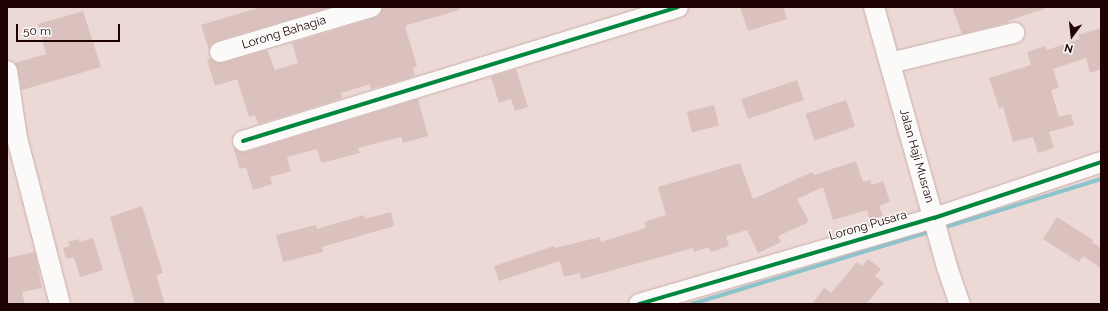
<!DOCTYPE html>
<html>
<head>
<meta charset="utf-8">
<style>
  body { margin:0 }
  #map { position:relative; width:1108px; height:311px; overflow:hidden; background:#ecd8d5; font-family:Raleway,sans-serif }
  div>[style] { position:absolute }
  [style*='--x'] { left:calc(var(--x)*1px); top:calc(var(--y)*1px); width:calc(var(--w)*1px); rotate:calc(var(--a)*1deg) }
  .stream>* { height:4px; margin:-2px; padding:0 2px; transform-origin:2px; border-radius:2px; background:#8bc4cd }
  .building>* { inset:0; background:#dac1bd; transform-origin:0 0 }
  .roads { filter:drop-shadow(0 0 1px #c6aeab) drop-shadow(0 0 1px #c6aeab) }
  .minor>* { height:20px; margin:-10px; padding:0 10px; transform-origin:10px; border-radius:10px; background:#fcf9f9 }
  .cycleway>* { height:4px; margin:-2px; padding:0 2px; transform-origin:2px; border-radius:2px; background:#00873e }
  span { translate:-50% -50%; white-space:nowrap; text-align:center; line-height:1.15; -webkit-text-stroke:3px #fcfcfc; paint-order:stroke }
  .street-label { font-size:12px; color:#1e0302 }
  .frame { position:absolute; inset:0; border:8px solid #1e0302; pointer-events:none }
  .north { position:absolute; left:1052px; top:16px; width:40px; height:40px; -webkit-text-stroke:3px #fcfcfc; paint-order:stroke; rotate:195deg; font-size:11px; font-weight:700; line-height:16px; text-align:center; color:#1e0302 }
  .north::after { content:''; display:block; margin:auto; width:14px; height:18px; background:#1e0302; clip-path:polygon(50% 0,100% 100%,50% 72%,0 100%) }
  .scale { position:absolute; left:16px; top:24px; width:104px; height:18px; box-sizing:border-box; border:2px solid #1e0302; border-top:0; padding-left:5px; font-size:12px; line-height:14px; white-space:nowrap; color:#1e0302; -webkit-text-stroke:3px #fcfcfc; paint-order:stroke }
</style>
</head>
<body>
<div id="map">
  <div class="stream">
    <i style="--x:949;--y:226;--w:159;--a:-17.2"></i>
    <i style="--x:692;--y:304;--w:244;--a:-16.9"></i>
  </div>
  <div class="building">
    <i style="clip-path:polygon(261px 7px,331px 7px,217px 41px,211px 44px,209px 50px,201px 25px)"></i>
    <i style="clip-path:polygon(388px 7px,459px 7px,460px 10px,407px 25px,405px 27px,417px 66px,413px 68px,415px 75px,412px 77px,371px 89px,370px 84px,341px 93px,342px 98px,258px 124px,255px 115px,249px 117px,237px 79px,215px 86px,207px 60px,211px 58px,217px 63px,223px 63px,267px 50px,275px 70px,298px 63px,292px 43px,374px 18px,380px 15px,382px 9px)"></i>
    <i style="clip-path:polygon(740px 7px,783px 7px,787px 19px,748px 31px)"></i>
    <i style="clip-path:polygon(952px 7px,1043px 7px,1044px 9px,1008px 21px,1009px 22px,962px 34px)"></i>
    <i style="clip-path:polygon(83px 11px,101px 67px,22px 90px,18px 69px,15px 63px,46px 54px,38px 24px)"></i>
    <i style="clip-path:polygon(1101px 28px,1101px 69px,1090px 73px,1086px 58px,1053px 69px,1059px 88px,1051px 90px,1059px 117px,1071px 114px,1074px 125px,1049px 132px,1054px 148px,1038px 153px,1033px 137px,1013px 142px,1003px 107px,999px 108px,989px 78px,1031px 65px,1027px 52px,1045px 46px,1047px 50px,1080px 39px,1078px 35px)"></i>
    <i style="clip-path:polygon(516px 69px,528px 107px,515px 111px,511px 99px,499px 103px,491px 77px)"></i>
    <i style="left:797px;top:80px;width:21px;height:59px;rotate:71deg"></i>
    <i style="clip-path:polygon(418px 99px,428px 136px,403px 143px,401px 137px,358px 148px,360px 153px,321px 163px,317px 149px,287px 157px,291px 171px,270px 177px,272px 184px,253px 190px,246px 167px,240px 169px,233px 147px,240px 152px,246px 152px)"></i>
    <i style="left:846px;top:100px;width:28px;height:43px;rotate:71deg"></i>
    <i style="left:714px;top:105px;width:21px;height:28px;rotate:76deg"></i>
    <i style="clip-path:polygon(856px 161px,863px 182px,870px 180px,872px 185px,883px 181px,890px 201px,879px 206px,883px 216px,870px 220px,867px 210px,833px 220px,823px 187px,797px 199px,809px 222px,778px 236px,781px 242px,758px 253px,747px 230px,726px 236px,729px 246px,711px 252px,709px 247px,694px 252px,693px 248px,581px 279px,580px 273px,564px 277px,560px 261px,499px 281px,494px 266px,554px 246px,555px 248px,600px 237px,601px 242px,646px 228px,644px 222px,666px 215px,658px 187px,740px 163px,753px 199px,812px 172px,814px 175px)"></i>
    <i style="clip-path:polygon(142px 206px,163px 273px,156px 275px,165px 304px,135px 304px,110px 217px)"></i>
    <i style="clip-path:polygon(391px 212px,394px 226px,322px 247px,323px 252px,283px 262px,276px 235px,316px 225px,317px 229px,364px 215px,365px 219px)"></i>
    <i style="clip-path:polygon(1057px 217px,1093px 240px,1092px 242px,1101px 248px,1101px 268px,1083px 256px,1079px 262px,1043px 239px)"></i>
    <i style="clip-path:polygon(93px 238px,103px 270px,80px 277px,74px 257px,66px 259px,63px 248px,70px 246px,68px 242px,79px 239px,80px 242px)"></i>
    <i style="clip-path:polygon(35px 252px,42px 288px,22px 292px,25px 304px,7px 304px,7px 258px)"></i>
    <i style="clip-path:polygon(868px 259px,881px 269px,875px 276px,884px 283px,866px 304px,812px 304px,824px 288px,831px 293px,857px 262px,862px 266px)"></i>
  </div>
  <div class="roads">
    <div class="minor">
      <i style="--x:874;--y:7;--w:270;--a:74.3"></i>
      <i style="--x:947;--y:267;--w:39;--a:71"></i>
      <i style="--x:220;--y:52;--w:158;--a:-16.6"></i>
      <i style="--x:890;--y:63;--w:128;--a:-13.6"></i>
      <i style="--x:7;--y:71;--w:68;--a:81.5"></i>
      <i style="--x:17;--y:138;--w:171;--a:75.5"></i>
      <i style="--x:243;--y:141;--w:455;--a:-17.1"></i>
      <i style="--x:639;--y:304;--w:307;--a:-16.3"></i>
      <i style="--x:934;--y:218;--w:176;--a:-18.5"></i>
    </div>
  </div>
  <div class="cycleway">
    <i style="--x:243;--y:141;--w:455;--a:-17.1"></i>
    <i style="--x:639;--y:304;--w:307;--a:-16.3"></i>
    <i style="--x:934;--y:218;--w:176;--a:-18.5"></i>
  </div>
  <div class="street-label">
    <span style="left:284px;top:33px;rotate:-17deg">Lorong Bahagia</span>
    <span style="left:916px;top:156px;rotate:74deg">Jalan Haji Musran</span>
    <span style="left:868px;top:226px;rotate:-16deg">Lorong Pusara</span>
  </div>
  <div class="frame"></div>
  <div class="north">N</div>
  <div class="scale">50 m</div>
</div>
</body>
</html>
